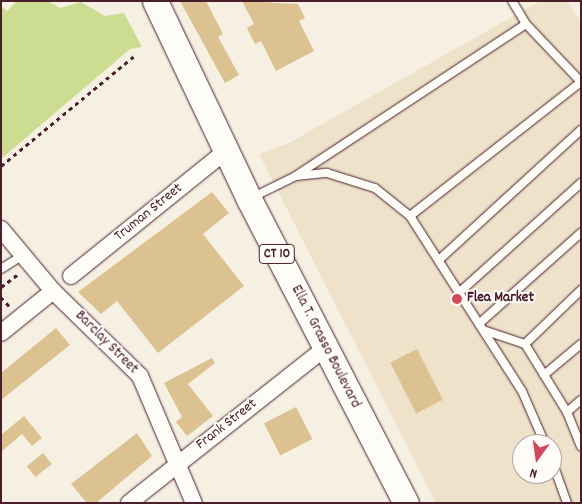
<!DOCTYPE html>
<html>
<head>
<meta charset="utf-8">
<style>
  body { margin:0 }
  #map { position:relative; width:582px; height:504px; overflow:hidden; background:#f6f0e3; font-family:Dekko,sans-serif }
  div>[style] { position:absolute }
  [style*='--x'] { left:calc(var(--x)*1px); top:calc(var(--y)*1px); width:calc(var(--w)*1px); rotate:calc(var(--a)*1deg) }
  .built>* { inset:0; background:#eee2ca }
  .green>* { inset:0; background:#ccdd91 }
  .building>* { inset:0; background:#dcc291; transform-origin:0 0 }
  .path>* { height:2.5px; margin-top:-1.25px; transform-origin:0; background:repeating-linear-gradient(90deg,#4a1f2b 0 4px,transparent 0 8px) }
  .roads { filter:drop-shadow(0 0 1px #4a1f2b) drop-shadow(0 0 1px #4a1f2b) }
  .lane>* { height:8px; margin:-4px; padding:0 4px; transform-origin:4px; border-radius:4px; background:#fdfcf7 }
  .street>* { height:16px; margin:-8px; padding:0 8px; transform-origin:8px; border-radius:8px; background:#fdfcf7 }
  .primary>* { height:25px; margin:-12.5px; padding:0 12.5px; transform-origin:12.5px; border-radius:12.5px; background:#fdfcf7 }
  .dots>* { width:14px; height:14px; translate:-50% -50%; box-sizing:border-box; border:2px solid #fdfcf7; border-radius:50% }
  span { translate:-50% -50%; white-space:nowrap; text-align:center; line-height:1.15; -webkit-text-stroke:4px #fdfcf7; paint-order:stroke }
  .shield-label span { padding:1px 4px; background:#fdfcf7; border:1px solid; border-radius:4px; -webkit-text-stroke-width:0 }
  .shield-label { font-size:14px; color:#4a1f2b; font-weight:700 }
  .street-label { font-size:15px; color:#4a1f2b }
  .poi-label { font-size:15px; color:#4a1f2b; font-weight:700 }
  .left { translate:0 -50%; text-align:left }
  .frame { position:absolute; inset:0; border:2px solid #4a1f2b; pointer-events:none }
  .north { position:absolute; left:512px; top:434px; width:50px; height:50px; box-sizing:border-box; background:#fdfcf7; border:1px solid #b5a4a5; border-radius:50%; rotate:194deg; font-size:14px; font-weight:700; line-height:20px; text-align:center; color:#4a1f2b }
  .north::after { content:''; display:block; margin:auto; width:18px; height:22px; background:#d1495b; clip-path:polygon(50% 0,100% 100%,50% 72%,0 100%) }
</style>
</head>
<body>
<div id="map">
  <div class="built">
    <i style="clip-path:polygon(evenodd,540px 1px,567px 1px,581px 21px,581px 503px,436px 503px,259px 154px,287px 144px,540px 1px,522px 444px,552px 444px,552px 474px,522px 474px,522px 444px)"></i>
  </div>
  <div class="green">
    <i style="clip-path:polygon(17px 1px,48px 1px,60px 8px,81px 2px,105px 16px,124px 13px,142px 47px,130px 49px,1px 159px,1px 6px,7px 11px)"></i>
  </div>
  <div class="building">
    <i style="clip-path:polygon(180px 1px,206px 1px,223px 34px,218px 37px,239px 75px,225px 83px)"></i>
    <i style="clip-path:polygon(242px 1px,298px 4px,305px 18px,299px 21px,314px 51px,276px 71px,261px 41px,255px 44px,247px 28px,254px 24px)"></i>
    <i style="clip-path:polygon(212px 192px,229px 213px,203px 234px,244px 286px,158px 353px,117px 301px,101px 314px,78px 292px)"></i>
    <i style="clip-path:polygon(56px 328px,70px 345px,1px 400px,1px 373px)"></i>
    <i style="left:417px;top:349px;width:57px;height:30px;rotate:63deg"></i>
    <i style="clip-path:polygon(212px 358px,215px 363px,188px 384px,213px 416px,187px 436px,176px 422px,182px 417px,164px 383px)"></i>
    <i style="left:296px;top:407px;width:36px;height:36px;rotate:63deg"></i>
    <i style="clip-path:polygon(24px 416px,42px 438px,32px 446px,22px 434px,1px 452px,1px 435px)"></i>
    <i style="clip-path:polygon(137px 433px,152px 456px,96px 503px,87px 503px,71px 484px)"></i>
    <i style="left:43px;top:453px;width:14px;height:21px;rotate:51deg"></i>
  </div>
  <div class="path">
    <i style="--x:1;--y:166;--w:174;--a:-39.6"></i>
    <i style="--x:1;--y:287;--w:21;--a:-37"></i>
    <i style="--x:1;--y:297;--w:13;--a:48"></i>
  </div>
  <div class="roads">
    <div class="lane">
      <i style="--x:526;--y:24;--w:80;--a:46.5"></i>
      <i style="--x:297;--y:175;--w:274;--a:-33.4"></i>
      <i style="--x:526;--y:24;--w:27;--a:-121"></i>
      <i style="--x:251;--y:198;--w:50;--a:-26.1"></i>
      <i style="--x:296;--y:176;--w:31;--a:-6"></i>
      <i style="--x:327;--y:173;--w:50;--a:17.4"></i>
      <i style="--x:375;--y:188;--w:45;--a:38.7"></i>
      <i style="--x:410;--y:216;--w:208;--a:57.4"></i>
      <i style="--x:522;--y:391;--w:58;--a:66.5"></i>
      <i style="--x:410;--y:216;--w:217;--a:-38.1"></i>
      <i style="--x:440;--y:259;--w:191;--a:-42.5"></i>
      <i style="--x:1;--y:269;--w:26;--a:-32"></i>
      <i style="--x:462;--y:290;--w:160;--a:-42"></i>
      <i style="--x:481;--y:322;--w:134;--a:-41.7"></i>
      <i style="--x:486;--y:331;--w:41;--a:18.4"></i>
      <i style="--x:525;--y:344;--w:80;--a:58.3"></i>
      <i style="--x:567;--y:412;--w:37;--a:68"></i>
      <i style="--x:525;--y:344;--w:78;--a:-44"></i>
      <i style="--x:544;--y:375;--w:48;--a:-40"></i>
      <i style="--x:567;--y:412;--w:18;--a:-41"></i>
      <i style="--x:552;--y:461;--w:45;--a:70.3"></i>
    </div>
    <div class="street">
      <i style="--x:1;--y:229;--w:81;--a:50"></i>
      <i style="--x:53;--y:291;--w:122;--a:44.3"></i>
      <i style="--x:140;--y:376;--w:138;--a:67"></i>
      <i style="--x:71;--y:276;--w:201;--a:-38.9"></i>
      <i style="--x:1;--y:333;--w:67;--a:-38.9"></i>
      <i style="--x:129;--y:503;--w:250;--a:-38.3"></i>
    </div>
    <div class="primary">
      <i style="--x:155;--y:1;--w:219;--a:64.6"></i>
      <i style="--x:249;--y:199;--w:342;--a:62.7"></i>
    </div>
  </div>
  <div class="dots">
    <i style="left:457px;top:299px;background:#d1495b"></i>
  </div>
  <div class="shield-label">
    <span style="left:277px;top:254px">CT 10</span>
  </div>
  <div class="street-label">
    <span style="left:149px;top:213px;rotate:-39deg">Truman Street</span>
    <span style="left:106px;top:343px;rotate:45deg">Barclay Street</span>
    <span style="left:325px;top:347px;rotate:63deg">Ella T. Grasso Boulevard</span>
    <span style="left:227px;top:425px;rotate:-38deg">Frank Street</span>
  </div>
  <div class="poi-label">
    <span class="left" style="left:467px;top:299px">Flea Market</span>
  </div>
  <div class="frame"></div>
  <div class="north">N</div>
</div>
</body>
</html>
